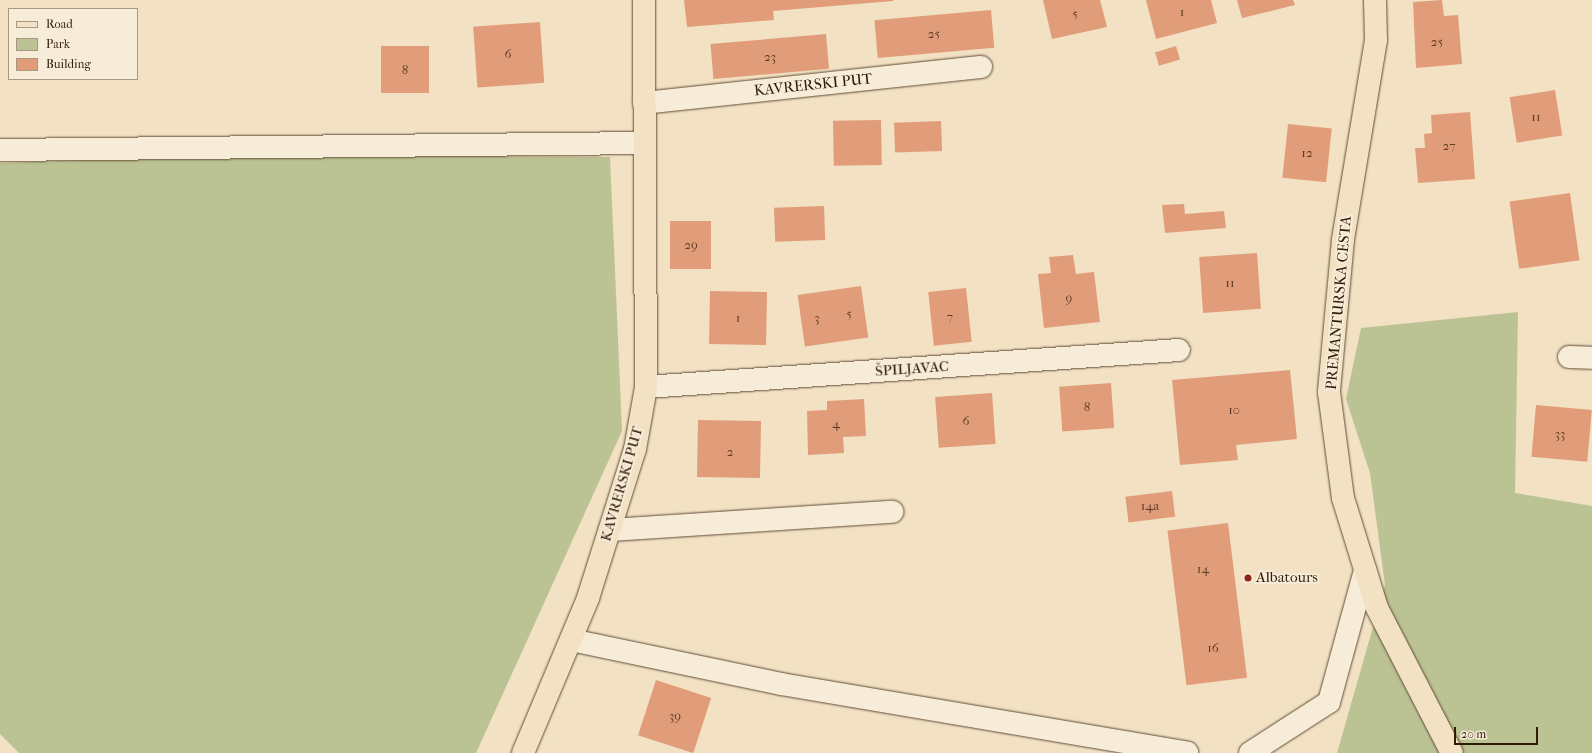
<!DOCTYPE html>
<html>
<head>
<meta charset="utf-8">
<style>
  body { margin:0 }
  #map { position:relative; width:1592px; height:753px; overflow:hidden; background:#f2e1c3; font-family:"IM FELL French Canon",serif }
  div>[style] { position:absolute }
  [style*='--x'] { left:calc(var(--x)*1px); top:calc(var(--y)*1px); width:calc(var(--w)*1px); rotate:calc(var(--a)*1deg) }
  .green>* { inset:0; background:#bbc293 }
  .building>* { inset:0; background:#e19d7a; transform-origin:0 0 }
  .roads { filter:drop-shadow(0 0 1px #604c36) drop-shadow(0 0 1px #604c36) }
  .minor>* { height:22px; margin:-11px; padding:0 11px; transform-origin:11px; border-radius:11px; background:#f7ecd8 }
  .major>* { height:22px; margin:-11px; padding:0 11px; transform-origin:11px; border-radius:11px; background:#f2e1c3 }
  .dots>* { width:11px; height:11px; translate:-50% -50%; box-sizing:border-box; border:2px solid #f7ecd8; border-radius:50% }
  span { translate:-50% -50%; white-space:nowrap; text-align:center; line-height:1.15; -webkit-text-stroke:4px #f7ecd8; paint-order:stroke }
  .number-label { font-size:13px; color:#5c3c24 }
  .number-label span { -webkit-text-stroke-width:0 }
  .street-label { font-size:15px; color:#301b07 }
  .poi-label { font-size:15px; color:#301b07 }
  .left { translate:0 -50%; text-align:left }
  .legend { position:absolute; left:8px; top:8px; width:130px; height:72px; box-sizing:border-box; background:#f7ecd8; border:1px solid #a79884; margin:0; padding:5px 7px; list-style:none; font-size:12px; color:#301b07 }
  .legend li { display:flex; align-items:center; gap:8px; height:20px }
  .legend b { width:20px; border:1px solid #a79884 }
  .scale { position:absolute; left:1454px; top:727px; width:84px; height:18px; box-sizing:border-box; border:2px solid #301b07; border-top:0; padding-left:5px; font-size:12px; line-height:14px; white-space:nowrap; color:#301b07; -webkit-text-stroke:3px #f7ecd8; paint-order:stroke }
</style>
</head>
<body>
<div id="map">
  <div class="green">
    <i style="clip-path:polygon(252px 154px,610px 157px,622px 431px,476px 753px,19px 753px,0 734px,0 163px)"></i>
    <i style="clip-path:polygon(1518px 312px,1515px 493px,1592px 506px,1592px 753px,1337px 753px,1385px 585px,1370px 473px,1346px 399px,1361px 328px)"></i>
  </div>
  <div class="building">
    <i style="clip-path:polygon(684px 0,893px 0,893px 1px,773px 11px,774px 20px,687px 27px)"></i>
    <i style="clip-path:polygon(1043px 0,1100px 0,1107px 27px,1052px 39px)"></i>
    <i style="clip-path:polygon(1146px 0,1211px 0,1217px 23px,1156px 39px)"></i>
    <i style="clip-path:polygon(1237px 0,1293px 0,1295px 5px,1242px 18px)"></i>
    <i style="clip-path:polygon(1442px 0,1444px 16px,1458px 15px,1462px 64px,1416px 68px,1413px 2px)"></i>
    <i style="left:991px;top:10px;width:38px;height:117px;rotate:85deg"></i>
    <i style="left:540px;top:22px;width:61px;height:67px;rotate:86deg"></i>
    <i style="left:826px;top:34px;width:35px;height:116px;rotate:85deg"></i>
    <i style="left:381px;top:46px;width:48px;height:47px"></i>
    <i style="left:1176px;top:46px;width:14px;height:22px;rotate:73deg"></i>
    <i style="left:1555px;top:90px;width:46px;height:46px;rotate:81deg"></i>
    <i style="clip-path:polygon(1470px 112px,1475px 179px,1418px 183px,1415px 148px,1425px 148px,1424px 134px,1432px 133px,1431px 115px)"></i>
    <i style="left:881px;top:120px;width:45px;height:48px;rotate:89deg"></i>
    <i style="left:941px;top:121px;width:30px;height:47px;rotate:88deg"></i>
    <i style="left:1288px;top:124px;width:44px;height:54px;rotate:6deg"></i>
    <i style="left:1570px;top:193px;width:68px;height:61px;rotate:82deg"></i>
    <i style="clip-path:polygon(1184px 204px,1185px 214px,1224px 211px,1226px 228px,1165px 233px,1162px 205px)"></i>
    <i style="left:824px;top:206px;width:34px;height:50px;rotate:88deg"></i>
    <i style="left:670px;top:221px;width:41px;height:48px"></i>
    <i style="left:1257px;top:253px;width:56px;height:58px;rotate:86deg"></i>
    <i style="clip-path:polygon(1073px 255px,1076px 274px,1094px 272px,1100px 322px,1044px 328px,1038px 274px,1051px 273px,1049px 257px)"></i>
    <i style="left:861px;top:286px;width:52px;height:64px;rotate:82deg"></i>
    <i style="left:966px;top:288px;width:54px;height:38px;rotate:84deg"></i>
    <i style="left:710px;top:291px;width:57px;height:53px;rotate:1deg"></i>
    <i style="clip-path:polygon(1290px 370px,1297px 439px,1236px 445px,1238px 460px,1180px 465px,1172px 380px)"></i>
    <i style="left:1111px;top:383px;width:45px;height:52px;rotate:86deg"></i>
    <i style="left:992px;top:393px;width:51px;height:57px;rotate:86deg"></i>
    <i style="clip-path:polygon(864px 399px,866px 436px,843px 437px,844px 453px,808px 455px,807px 411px,827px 410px,827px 401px)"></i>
    <i style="left:1536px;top:405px;width:56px;height:52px;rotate:5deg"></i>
    <i style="left:761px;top:421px;width:57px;height:63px;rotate:91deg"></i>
    <i style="left:1172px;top:491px;width:26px;height:47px;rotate:83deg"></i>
    <i style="left:1228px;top:523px;width:156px;height:61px;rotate:83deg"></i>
    <i style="left:656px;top:680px;width:58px;height:58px;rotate:18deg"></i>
  </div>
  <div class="roads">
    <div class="minor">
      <i style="--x:644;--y:103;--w:339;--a:-6.1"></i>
      <i style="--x:0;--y:150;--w:644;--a:-0.62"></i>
      <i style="--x:1569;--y:357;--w:23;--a:2"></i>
      <i style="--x:646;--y:387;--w:534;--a:-3.97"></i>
      <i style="--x:610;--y:530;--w:283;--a:-3.7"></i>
      <i style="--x:571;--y:640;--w:215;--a:11.8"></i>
      <i style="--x:781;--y:684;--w:412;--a:9.6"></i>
      <i style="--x:1250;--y:753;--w:94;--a:-32.8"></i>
      <i style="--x:1329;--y:702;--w:137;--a:-74.7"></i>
    </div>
    <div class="major">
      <i style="--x:1375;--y:0;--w:40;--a:88.6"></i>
      <i style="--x:1376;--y:40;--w:203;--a:99.4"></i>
      <i style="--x:1343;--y:240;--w:153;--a:95.3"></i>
      <i style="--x:1329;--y:392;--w:107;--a:82.5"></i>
      <i style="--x:1343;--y:498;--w:115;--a:72.8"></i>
      <i style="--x:1377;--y:608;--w:163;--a:62.7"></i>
      <i style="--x:523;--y:753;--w:168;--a:-67.2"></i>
      <i style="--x:588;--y:598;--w:156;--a:-72.5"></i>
      <i style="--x:635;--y:449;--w:63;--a:-79.9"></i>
      <i style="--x:646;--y:387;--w:387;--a:-90.3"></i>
    </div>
  </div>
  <div class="dots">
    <i style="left:1248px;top:578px;background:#8f2418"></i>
  </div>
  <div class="number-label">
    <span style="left:1182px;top:12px">1</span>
    <span style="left:1075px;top:14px">5</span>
    <span style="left:934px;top:34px">25</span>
    <span style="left:1437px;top:42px">25</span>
    <span style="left:508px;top:54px">6</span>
    <span style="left:770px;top:57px">23</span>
    <span style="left:405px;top:70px">8</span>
    <span style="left:1536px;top:117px">11</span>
    <span style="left:1449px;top:146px">27</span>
    <span style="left:1307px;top:153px">12</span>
    <span style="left:691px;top:245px">29</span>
    <span style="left:1230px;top:283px">11</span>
    <span style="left:1069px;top:298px">9</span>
    <span style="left:849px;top:314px">5</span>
    <span style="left:950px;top:317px">7</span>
    <span style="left:738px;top:318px">1</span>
    <span style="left:817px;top:318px">3</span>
    <span style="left:1087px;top:407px">8</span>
    <span style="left:1234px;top:410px">10</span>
    <span style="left:966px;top:421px">6</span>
    <span style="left:836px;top:424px">4</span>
    <span style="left:1560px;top:434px">33</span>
    <span style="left:730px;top:452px">2</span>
    <span style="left:1150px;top:506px">14a</span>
    <span style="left:1203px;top:569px">14</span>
    <span style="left:1213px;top:648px">16</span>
    <span style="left:675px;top:716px">39</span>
  </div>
  <div class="street-label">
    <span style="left:813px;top:85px;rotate:-6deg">KAVRERSKI PUT</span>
    <span style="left:1339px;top:303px;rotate:-85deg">PREMANTURSKA CESTA</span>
    <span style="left:912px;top:369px;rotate:-4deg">ŠPILJAVAC</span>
    <span style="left:622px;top:484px;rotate:-74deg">KAVRERSKI PUT</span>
  </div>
  <div class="poi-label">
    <span class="left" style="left:1256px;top:578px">Albatours</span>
  </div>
  <ul class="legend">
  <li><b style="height:5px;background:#f2e1c3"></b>Road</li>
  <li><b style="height:11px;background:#bbc293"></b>Park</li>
  <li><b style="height:11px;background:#e19d7a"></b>Building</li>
  </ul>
  <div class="scale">20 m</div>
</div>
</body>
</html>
